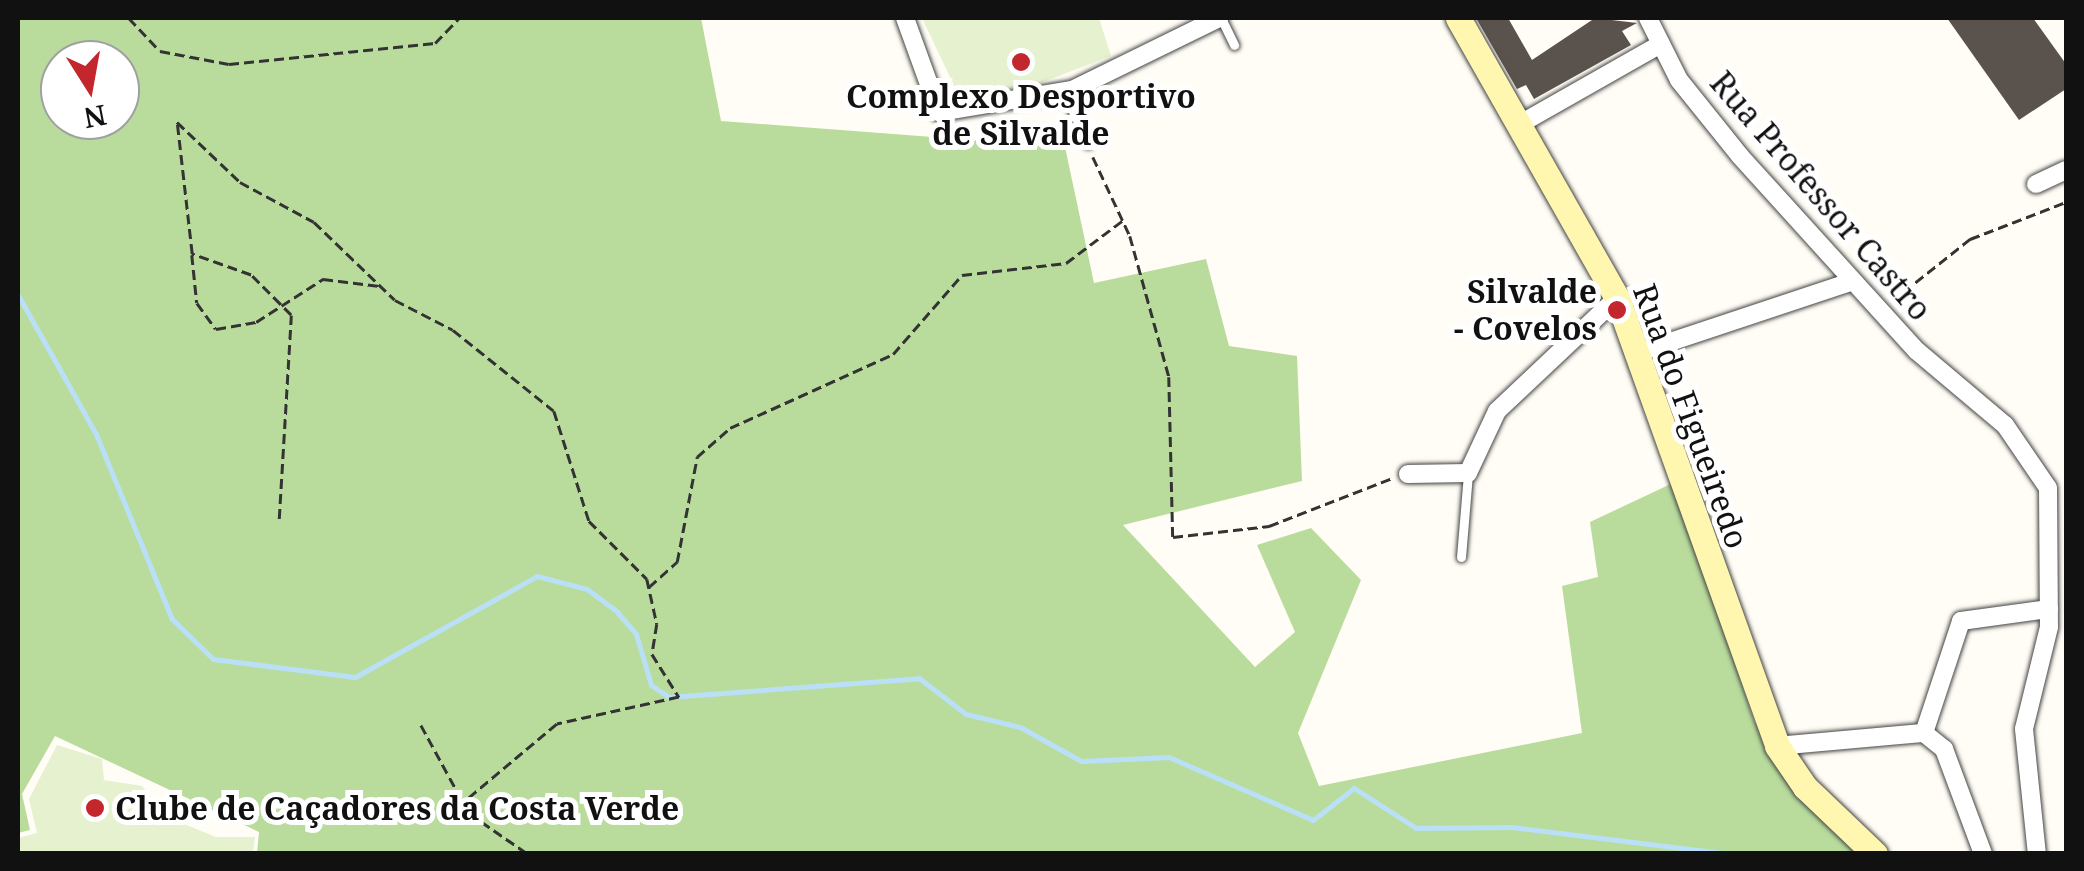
<!DOCTYPE html>
<html>
<head>
<meta charset="utf-8">
<style>
  body { margin:0 }
  #map { position:relative; width:2084px; height:871px; overflow:hidden; background:#fffdf5; font-family:"Noto Serif",serif }
  div>[style] { position:absolute }
  [style*='--x'] { left:calc(var(--x)*1px); top:calc(var(--y)*1px); width:calc(var(--w)*1px); rotate:calc(var(--a)*1deg) }
  .forest>* { inset:0; background:#b9dc9c }
  .pitch>* { inset:0; background:#e6f2cf }
  .stream>* { height:5px; margin:-2.5px; padding:0 2.5px; transform-origin:2.5px; border-radius:2.5px; background:#b9e0f7 }
  .building>* { inset:0; background:#5a524d }
  .path>* { height:2.5px; margin-top:-1.25px; transform-origin:0; background:repeating-linear-gradient(90deg,#333 0 10px,transparent 0 15px) }
  .roads { filter:drop-shadow(0 0 2px #444) drop-shadow(0 0 2px #444) }
  .service>* { height:9px; margin:-4.5px; padding:0 4.5px; transform-origin:4.5px; border-radius:4.5px; background:#fff }
  .minor>* { height:18px; margin:-9px; padding:0 9px; transform-origin:9px; border-radius:9px; background:#fff }
  .secondary>* { height:25px; margin:-12.5px; padding:0 12.5px; transform-origin:12.5px; border-radius:12.5px; background:#fff6b0 }
  .dots>* { width:28px; height:28px; translate:-50% -50%; box-sizing:border-box; border:5px solid #fff; border-radius:50% }
  span { translate:-50% -50%; white-space:nowrap; text-align:center; line-height:1.15; -webkit-text-stroke:10px #fff; paint-order:stroke }
  .poi-label { font-size:32px; color:#111; font-weight:700 }
  .right { translate:-100% -50%; text-align:right }
  .left { translate:0 -50%; text-align:left }
  .street-label { font-size:32px; color:#111 }
  .frame { position:absolute; inset:0; border:20px solid #111; pointer-events:none }
  .north { position:absolute; left:40px; top:40px; width:100px; height:100px; box-sizing:border-box; background:#fff; border:2px solid #a0a0a0; border-radius:50%; rotate:169deg; font-size:28px; font-weight:700; line-height:40px; text-align:center; color:#111 }
  .north::after { content:''; display:block; margin:auto; width:35px; height:45px; background:#c4262e; clip-path:polygon(50% 0,100% 100%,50% 72%,0 100%) }
</style>
</head>
<body>
<div id="map">
  <div class="forest">
    <i style="clip-path:polygon(evenodd,18px 18px,701px 18px,721px 121px,1065px 147px,1094px 283px,1206px 259px,1229px 346px,1297px 356px,1302px 481px,1123px 525px,1255px 667px,1295px 632px,1257px 545px,1311px 528px,1361px 580px,1298px 733px,1319px 786px,1582px 733px,1562px 586px,1598px 577px,1590px 522px,1675px 482px,1754px 721px,1795px 791px,1857px 853px,257px 853px,259px 832px,55px 736px,22px 794px,30px 830px,18px 833px,18px 18px,60px 60px,120px 60px,120px 120px,60px 120px,60px 60px)"></i>
  </div>
  <div class="pitch">
    <i style="clip-path:polygon(922px 18px,1099px 18px,1111px 56px,1027px 88px,958px 94px)"></i>
    <i style="clip-path:polygon(57px 745px,102px 759px,104px 780px,142px 786px,167px 817px,216px 837px,255px 837px,253px 853px,18px 853px,18px 838px,37px 833px,29px 799px)"></i>
  </div>
  <div class="stream">
    <i style="--x:18;--y:295;--w:159;--a:60.7"></i>
    <i style="--x:96;--y:434;--w:200;--a:67.7"></i>
    <i style="--x:172;--y:619;--w:57;--a:44.3"></i>
    <i style="--x:213;--y:659;--w:143;--a:7.2"></i>
    <i style="--x:355;--y:677;--w:208;--a:-29"></i>
    <i style="--x:537;--y:576;--w:52;--a:14.6"></i>
    <i style="--x:587;--y:589;--w:38;--a:37"></i>
    <i style="--x:617;--y:612;--w:29;--a:49"></i>
    <i style="--x:636;--y:634;--w:53;--a:73.6"></i>
    <i style="--x:651;--y:685;--w:22;--a:34"></i>
    <i style="--x:669;--y:697;--w:251;--a:-4.3"></i>
    <i style="--x:919;--y:678;--w:59;--a:37.5"></i>
    <i style="--x:966;--y:714;--w:56;--a:13.5"></i>
    <i style="--x:1020;--y:727;--w:70;--a:29.1"></i>
    <i style="--x:1081;--y:761;--w:88;--a:-2.6"></i>
    <i style="--x:1169;--y:757;--w:157;--a:23.6"></i>
    <i style="--x:1313;--y:820;--w:52;--a:-38"></i>
    <i style="--x:1354;--y:788;--w:74;--a:32.8"></i>
    <i style="--x:1416;--y:828;--w:95;--a:-0.6"></i>
    <i style="--x:1511;--y:827;--w:221;--a:7"></i>
  </div>
  <div class="building">
    <i style="clip-path:polygon(1476px 18px,1508px 18px,1532px 60px,1595px 18px,1637px 23px,1622px 31px,1631px 45px,1534px 99px,1526px 85px,1517px 89px)"></i>
    <i style="clip-path:polygon(1947px 18px,2033px 18px,2066px 64px,2066px 89px,2019px 120px)"></i>
  </div>
  <div class="path">
    <i style="--x:129;--y:18;--w:45;--a:46.8"></i>
    <i style="--x:160;--y:51;--w:70;--a:10.7"></i>
    <i style="--x:229;--y:64;--w:207;--a:-5.8"></i>
    <i style="--x:435;--y:43;--w:35;--a:-46"></i>
    <i style="--x:1093;--y:157;--w:87;--a:64.9"></i>
    <i style="--x:1130;--y:236;--w:146;--a:74.5"></i>
    <i style="--x:1169;--y:377;--w:160;--a:88.6"></i>
    <i style="--x:1173;--y:537;--w:97;--a:-6.5"></i>
    <i style="--x:1269;--y:526;--w:132;--a:-21.3"></i>
    <i style="--x:192;--y:255;--w:48;--a:84.1"></i>
    <i style="--x:197;--y:303;--w:32;--a:54"></i>
    <i style="--x:216;--y:329;--w:41;--a:-9.9"></i>
    <i style="--x:256;--y:322;--w:80;--a:-32.7"></i>
    <i style="--x:323;--y:279;--w:57;--a:7"></i>
    <i style="--x:1892;--y:301;--w:100;--a:-38.5"></i>
    <i style="--x:1970;--y:239;--w:103;--a:-21.1"></i>
    <i style="--x:279;--y:519;--w:204;--a:-86.6"></i>
    <i style="--x:291;--y:315;--w:57;--a:-135"></i>
    <i style="--x:251;--y:275;--w:63;--a:-160.4"></i>
    <i style="--x:192;--y:254;--w:133;--a:-96.5"></i>
    <i style="--x:177;--y:122;--w:87;--a:43.6"></i>
    <i style="--x:240;--y:182;--w:84;--a:28.4"></i>
    <i style="--x:314;--y:222;--w:112;--a:43.9"></i>
    <i style="--x:395;--y:300;--w:65;--a:27.3"></i>
    <i style="--x:453;--y:330;--w:129;--a:38.7"></i>
    <i style="--x:554;--y:411;--w:115;--a:72.3"></i>
    <i style="--x:589;--y:521;--w:82;--a:45"></i>
    <i style="--x:647;--y:579;--w:46;--a:77.5"></i>
    <i style="--x:657;--y:624;--w:30;--a:99"></i>
    <i style="--x:652;--y:654;--w:51;--a:57.9"></i>
    <i style="--x:679;--y:697;--w:125;--a:167.5"></i>
    <i style="--x:557;--y:724;--w:123;--a:140"></i>
    <i style="--x:649;--y:587;--w:38;--a:-42"></i>
    <i style="--x:677;--y:562;--w:107;--a:-79.2"></i>
    <i style="--x:697;--y:457;--w:44;--a:-41.3"></i>
    <i style="--x:730;--y:428;--w:179;--a:-24.4"></i>
    <i style="--x:893;--y:354;--w:105;--a:-48.9"></i>
    <i style="--x:962;--y:275;--w:105;--a:-6.6"></i>
    <i style="--x:1066;--y:263;--w:70;--a:-36.9"></i>
    <i style="--x:421;--y:725;--w:100;--a:61.4"></i>
    <i style="--x:469;--y:813;--w:72;--a:34.8"></i>
  </div>
  <div class="roads">
    <div class="service">
      <i style="--x:1221;--y:18;--w:30;--a:64"></i>
      <i style="--x:1064;--y:92;--w:57;--a:65.2"></i>
      <i style="--x:1461;--y:557;--w:84;--a:-85.2"></i>
    </div>
    <div class="minor">
      <i style="--x:905;--y:18;--w:100;--a:70.1"></i>
      <i style="--x:939;--y:112;--w:135;--a:-9.4"></i>
      <i style="--x:1072;--y:90;--w:164;--a:-26.1"></i>
      <i style="--x:1648;--y:18;--w:69;--a:63.4"></i>
      <i style="--x:1679;--y:80;--w:97;--a:51.2"></i>
      <i style="--x:1740;--y:156;--w:263;--a:47.8"></i>
      <i style="--x:1917;--y:351;--w:115;--a:40.1"></i>
      <i style="--x:2005;--y:425;--w:76;--a:55.7"></i>
      <i style="--x:2048;--y:488;--w:139;--a:89.6"></i>
      <i style="--x:2049;--y:627;--w:105;--a:103.8"></i>
      <i style="--x:2024;--y:729;--w:126;--a:84.1"></i>
      <i style="--x:1520;--y:124;--w:162;--a:-29.6"></i>
      <i style="--x:2036;--y:184;--w:33;--a:-25"></i>
      <i style="--x:1640;--y:352;--w:221;--a:-18.4"></i>
      <i style="--x:1408;--y:474;--w:60;--a:-1"></i>
      <i style="--x:1468;--y:473;--w:68;--a:-64.9"></i>
      <i style="--x:1497;--y:411;--w:165;--a:-43.3"></i>
      <i style="--x:1924;--y:733;--w:118;--a:-71.7"></i>
      <i style="--x:1961;--y:621;--w:89;--a:-7.8"></i>
      <i style="--x:1924;--y:733;--w:26;--a:39"></i>
      <i style="--x:1944;--y:749;--w:112;--a:69.6"></i>
      <i style="--x:1777;--y:746;--w:148;--a:-5.1"></i>
    </div>
    <div class="secondary">
      <i style="--x:1458;--y:18;--w:322;--a:60.4"></i>
      <i style="--x:1617;--y:298;--w:476;--a:70.3"></i>
      <i style="--x:1777;--y:746;--w:50;--a:55.7"></i>
      <i style="--x:1805;--y:787;--w:97;--a:43.7"></i>
    </div>
  </div>
  <div class="dots">
    <i style="left:1021px;top:62px;background:#c4262e"></i>
    <i style="left:1617px;top:310px;background:#c4262e"></i>
    <i style="left:95px;top:808px;background:#c4262e"></i>
  </div>
  <div class="poi-label">
    <span style="left:1021px;top:115px">Complexo Desportivo<br>de Silvalde</span>
    <span class="right" style="left:1597px;top:310px">Silvalde<br>- Covelos</span>
    <span class="left" style="left:115px;top:808px">Clube de Caçadores da Costa Verde</span>
  </div>
  <div class="street-label">
    <span style="left:1821px;top:196px;rotate:49deg">Rua Professor Castro</span>
    <span style="left:1691px;top:416px;rotate:70deg">Rua do Figueiredo</span>
  </div>
  <div class="frame"></div>
  <div class="north">N</div>
</div>
</body>
</html>
